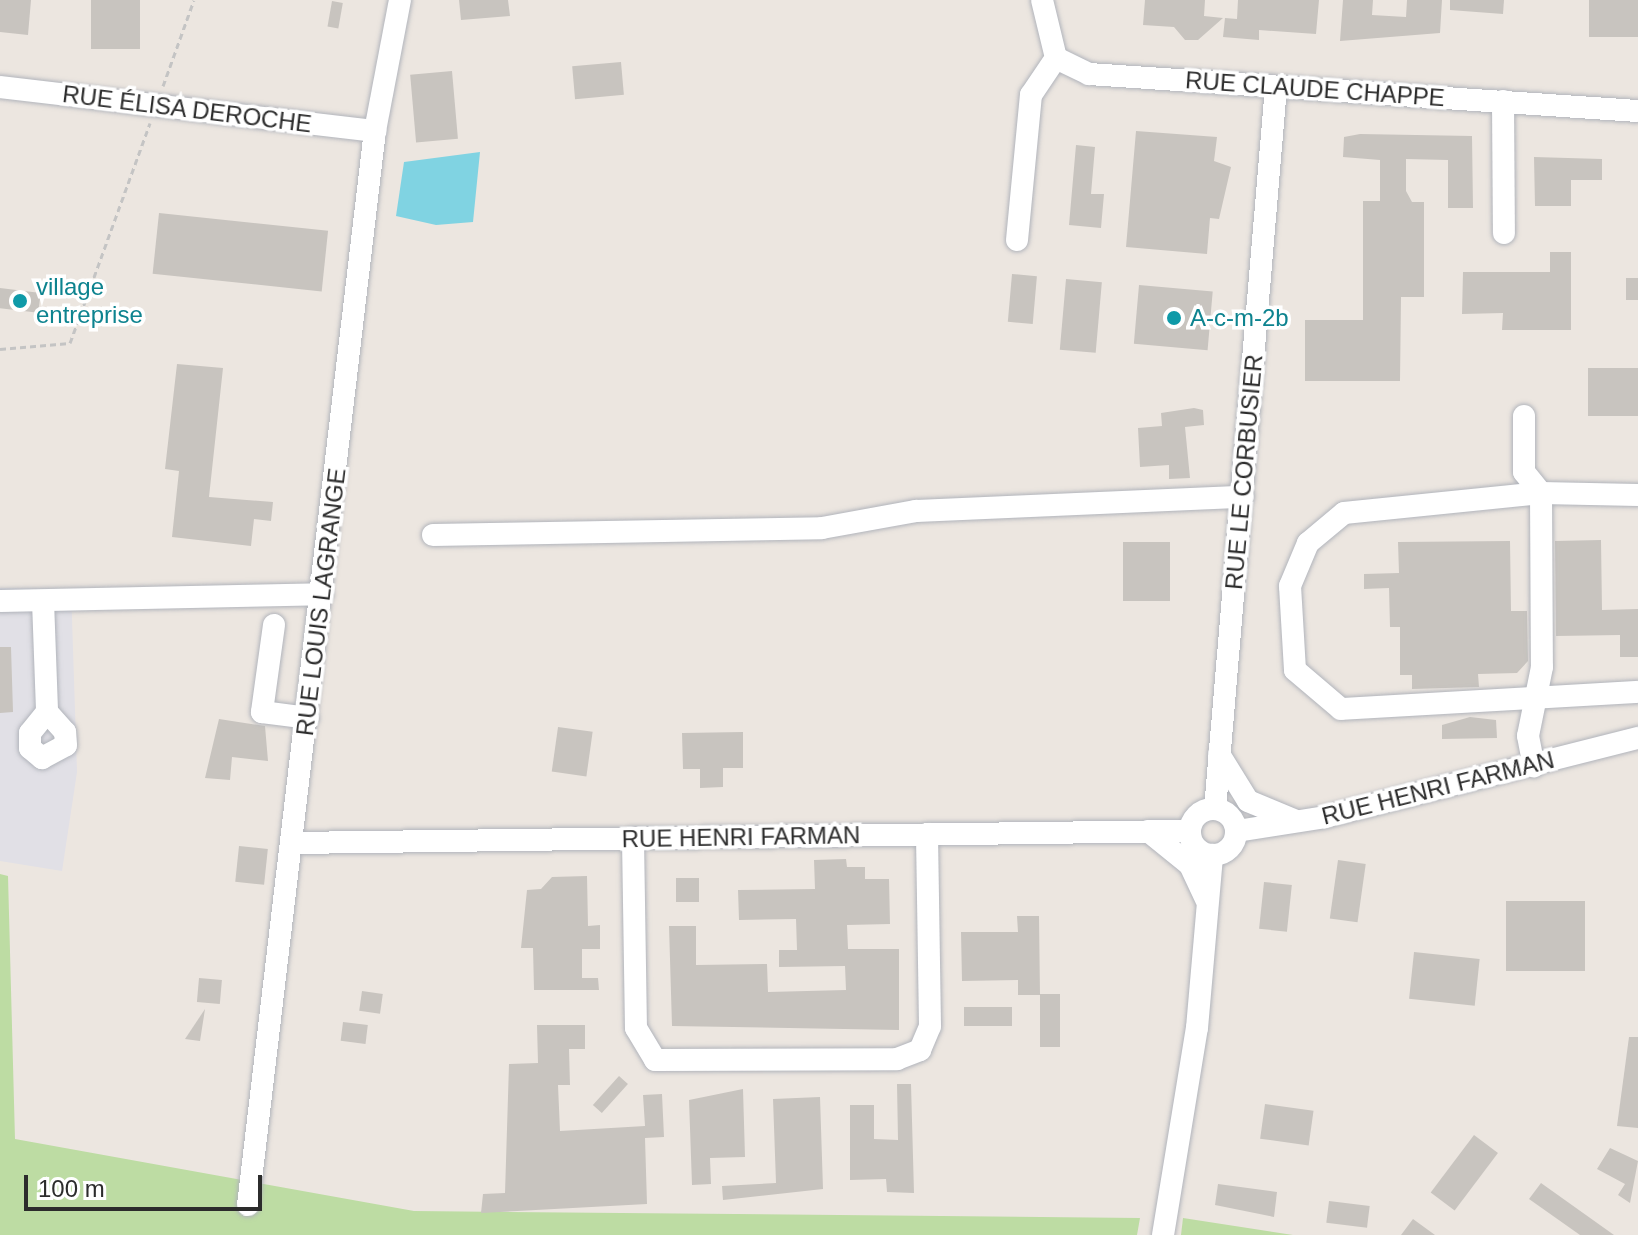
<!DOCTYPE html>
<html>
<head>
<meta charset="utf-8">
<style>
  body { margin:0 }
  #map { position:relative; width:1638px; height:1235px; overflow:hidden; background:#ece6e0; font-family:Arial,sans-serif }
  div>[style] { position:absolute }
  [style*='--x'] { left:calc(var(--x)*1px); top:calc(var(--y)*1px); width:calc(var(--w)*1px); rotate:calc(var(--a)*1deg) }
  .industrial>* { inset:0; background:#e1e0e6 }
  .green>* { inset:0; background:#bddca3 }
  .water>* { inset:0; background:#80d3e2 }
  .building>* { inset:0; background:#c8c4bf; transform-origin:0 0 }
  .path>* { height:3px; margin-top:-1.5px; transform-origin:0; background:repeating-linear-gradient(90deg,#c4c4c4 0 6px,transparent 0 10px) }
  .roads { filter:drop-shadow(0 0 2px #b1b4bb) drop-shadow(0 0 2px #b1b4bb) }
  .minor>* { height:22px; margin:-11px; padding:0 11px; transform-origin:11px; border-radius:11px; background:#fff }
  .minor>.ring { margin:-11px; padding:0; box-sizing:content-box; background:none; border:22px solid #fff; border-radius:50% }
  .dots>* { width:22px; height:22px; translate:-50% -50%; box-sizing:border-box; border:4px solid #fff; border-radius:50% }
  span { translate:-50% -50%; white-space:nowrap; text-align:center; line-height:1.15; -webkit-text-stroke:7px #fff; paint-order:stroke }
  .street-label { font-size:24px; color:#2c2c2c }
  .culture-label { font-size:24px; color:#0d838f }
  .left { translate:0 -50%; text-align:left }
  .scale { position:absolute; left:24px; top:1175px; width:238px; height:36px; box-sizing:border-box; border:4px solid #2c2c2c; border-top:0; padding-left:10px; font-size:24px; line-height:28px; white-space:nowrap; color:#2c2c2c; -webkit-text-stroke:6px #fff; paint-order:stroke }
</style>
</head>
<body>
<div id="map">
  <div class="industrial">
    <i style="clip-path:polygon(0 588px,71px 589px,77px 772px,62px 871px,0 861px)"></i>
  </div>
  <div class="green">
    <i style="clip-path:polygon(0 874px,8px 876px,15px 1139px,414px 1211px,1140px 1218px,1137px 1235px,0 1235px)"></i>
    <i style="clip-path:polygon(1183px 1218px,1293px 1235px,1181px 1235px)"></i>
  </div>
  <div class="water">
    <i style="clip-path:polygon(480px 152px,473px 222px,436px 225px,396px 216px,404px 162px)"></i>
  </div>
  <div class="building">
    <i style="clip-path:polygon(0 0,31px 0,28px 35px,0 32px)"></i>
    <i style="left:91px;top:0;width:49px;height:49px"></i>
    <i style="clip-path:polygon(459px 0,508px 0,510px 16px,461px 20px)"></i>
    <i style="clip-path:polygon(1145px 0,1205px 0,1204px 16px,1223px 18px,1198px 40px,1185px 40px,1174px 27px,1143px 25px)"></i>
    <i style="clip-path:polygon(1238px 0,1319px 0,1316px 34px,1259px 30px,1259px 40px,1223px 37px,1225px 18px,1237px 19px)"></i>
    <i style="clip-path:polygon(1343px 0,1373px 0,1372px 15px,1406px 17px,1407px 0,1442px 0,1440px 33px,1340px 41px)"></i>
    <i style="clip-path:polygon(1450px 0,1504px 0,1503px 14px,1450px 10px)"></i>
    <i style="left:1589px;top:0;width:49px;height:37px"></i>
    <i style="left:332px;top:1px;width:11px;height:26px;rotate:10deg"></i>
    <i style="left:621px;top:62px;width:33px;height:49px;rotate:85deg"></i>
    <i style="left:452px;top:71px;width:68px;height:42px;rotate:85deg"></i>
    <i style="clip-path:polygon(1136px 131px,1217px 137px,1214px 161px,1231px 167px,1219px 219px,1210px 218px,1207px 254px,1126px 247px)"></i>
    <i style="clip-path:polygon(1360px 134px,1472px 136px,1473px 208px,1448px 208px,1448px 160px,1406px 159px,1406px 191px,1412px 202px,1424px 202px,1424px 297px,1401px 297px,1400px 381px,1305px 381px,1305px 320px,1363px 320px,1363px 201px,1380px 201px,1380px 160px,1343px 157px,1344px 137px)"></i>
    <i style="clip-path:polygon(1076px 145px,1095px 147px,1091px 194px,1104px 194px,1101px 228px,1069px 225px)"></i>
    <i style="clip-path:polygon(1534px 157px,1602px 159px,1602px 180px,1571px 180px,1571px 206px,1535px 206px)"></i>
    <i style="left:159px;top:213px;width:170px;height:61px;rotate:6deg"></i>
    <i style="clip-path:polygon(1550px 252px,1571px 252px,1571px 330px,1502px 330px,1503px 313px,1462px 314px,1463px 272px,1550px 272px)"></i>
    <i style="left:1012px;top:274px;width:25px;height:48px;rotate:5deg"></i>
    <i style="left:1626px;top:278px;width:12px;height:22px"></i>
    <i style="left:1066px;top:279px;width:36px;height:71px;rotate:5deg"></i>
    <i style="left:1139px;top:285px;width:74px;height:59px;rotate:5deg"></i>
    <i style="left:0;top:288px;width:41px;height:20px;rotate:7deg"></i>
    <i style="clip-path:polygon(177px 364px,223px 368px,209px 497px,273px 502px,271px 521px,254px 519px,251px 546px,172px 537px,179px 471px,165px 469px)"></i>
    <i style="left:1588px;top:368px;width:50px;height:48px"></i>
    <i style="clip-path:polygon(1194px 408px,1203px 410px,1204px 425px,1185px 427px,1190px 478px,1169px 479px,1169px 465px,1140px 467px,1138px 428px,1162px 426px,1161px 413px)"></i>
    <i style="clip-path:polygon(1601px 540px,1602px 610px,1638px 609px,1638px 657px,1620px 657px,1620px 635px,1556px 636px,1555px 541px)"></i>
    <i style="clip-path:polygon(1510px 541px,1511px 611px,1527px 611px,1528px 661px,1517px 673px,1478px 674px,1479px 687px,1412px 689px,1412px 675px,1400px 675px,1400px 627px,1390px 627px,1389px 588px,1364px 589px,1364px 574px,1399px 573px,1398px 542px)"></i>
    <i style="left:1123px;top:542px;width:47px;height:59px"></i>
    <i style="clip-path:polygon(0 647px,11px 647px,13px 712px,0 713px)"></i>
    <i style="clip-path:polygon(1470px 717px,1496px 720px,1497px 738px,1442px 739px,1442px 725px)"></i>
    <i style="clip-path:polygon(219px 719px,265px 726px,268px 761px,232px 757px,230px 780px,205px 778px)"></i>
    <i style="left:558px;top:727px;width:35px;height:45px;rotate:8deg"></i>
    <i style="clip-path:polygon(743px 732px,743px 768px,723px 768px,723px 787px,700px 788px,700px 769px,683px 769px,682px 733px)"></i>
    <i style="left:239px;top:846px;width:29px;height:36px;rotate:6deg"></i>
    <i style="clip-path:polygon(846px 859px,847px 867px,865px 867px,865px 879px,889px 879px,890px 924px,847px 925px,848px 949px,899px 949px,899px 1030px,672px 1026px,669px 926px,696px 926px,696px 965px,767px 964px,768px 992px,846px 990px,845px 966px,779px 967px,779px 950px,797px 950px,796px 919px,739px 920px,738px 890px,815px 889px,814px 860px)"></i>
    <i style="left:1338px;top:860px;width:28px;height:59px;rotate:8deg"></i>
    <i style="clip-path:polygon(587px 876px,588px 926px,600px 925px,600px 949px,582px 949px,582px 978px,598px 978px,599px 990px,534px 990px,533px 948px,521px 948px,527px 890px,541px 889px,552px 877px)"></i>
    <i style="left:676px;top:878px;width:23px;height:24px"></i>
    <i style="left:1264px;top:882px;width:28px;height:47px;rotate:6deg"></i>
    <i style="left:1506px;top:901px;width:79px;height:70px"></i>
    <i style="clip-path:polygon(1017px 916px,1039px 916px,1040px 995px,1018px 995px,1018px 980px,962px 981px,961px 932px,1018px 932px)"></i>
    <i style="left:1414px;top:952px;width:66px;height:47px;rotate:6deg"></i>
    <i style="left:199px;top:978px;width:23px;height:24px;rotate:5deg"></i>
    <i style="left:362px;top:991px;width:21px;height:20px;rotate:8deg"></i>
    <i style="left:1040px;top:994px;width:20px;height:53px"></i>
    <i style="left:1012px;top:1007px;width:19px;height:48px;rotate:90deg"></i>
    <i style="clip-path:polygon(205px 1009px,200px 1041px,185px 1039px)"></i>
    <i style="left:343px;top:1022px;width:25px;height:19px;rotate:7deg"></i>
    <i style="clip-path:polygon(537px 1025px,585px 1025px,585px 1049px,569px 1049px,570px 1085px,558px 1085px,560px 1131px,645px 1126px,643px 1095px,662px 1094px,664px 1137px,645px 1138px,647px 1204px,481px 1213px,483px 1194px,505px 1193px,509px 1064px,538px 1063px)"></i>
    <i style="clip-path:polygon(1629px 1037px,1638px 1037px,1638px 1128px,1617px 1126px)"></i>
    <i style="left:619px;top:1076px;width:12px;height:39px;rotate:42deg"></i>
    <i style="clip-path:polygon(897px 1084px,911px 1084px,914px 1193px,887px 1192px,886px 1179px,850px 1180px,850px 1105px,874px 1105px,874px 1139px,898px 1140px)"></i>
    <i style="clip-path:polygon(743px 1089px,745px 1157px,710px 1158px,711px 1184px,692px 1185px,689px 1100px)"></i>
    <i style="clip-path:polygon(820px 1097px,823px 1189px,723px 1200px,722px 1186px,776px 1183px,773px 1099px)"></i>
    <i style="left:1265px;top:1104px;width:49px;height:35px;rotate:8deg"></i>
    <i style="left:1474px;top:1135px;width:30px;height:72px;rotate:37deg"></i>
    <i style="clip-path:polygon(1610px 1148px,1638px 1161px,1630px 1203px,1618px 1195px,1625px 1184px,1597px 1169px)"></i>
    <i style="clip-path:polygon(1541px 1183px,1614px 1235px,1580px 1235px,1529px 1199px)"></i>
    <i style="clip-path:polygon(1218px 1184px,1277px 1192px,1274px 1217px,1215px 1205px)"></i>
    <i style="left:1329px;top:1201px;width:41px;height:22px;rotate:7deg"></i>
    <i style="clip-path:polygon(1413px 1219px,1435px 1235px,1401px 1235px)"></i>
  </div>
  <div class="path">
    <i style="--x:163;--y:86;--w:91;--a:-70.2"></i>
    <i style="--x:0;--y:349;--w:70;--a:-4.9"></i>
    <i style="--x:70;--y:343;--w:234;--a:-70"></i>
  </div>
  <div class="roads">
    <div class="minor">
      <i style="--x:1042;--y:0;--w:60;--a:76.4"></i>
      <i style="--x:1056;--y:58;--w:37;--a:26"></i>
      <i style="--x:1089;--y:74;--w:550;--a:3.86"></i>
      <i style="--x:0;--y:87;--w:378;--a:6.7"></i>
      <i style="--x:1503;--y:101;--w:132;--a:89.6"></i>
      <i style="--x:1017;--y:240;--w:146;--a:-84.5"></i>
      <i style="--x:1031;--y:95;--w:45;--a:-56"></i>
      <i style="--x:1524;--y:416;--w:56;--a:90"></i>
      <i style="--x:1524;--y:472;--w:27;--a:51"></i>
      <i style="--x:1541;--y:493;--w:174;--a:89.7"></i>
      <i style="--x:1542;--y:667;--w:70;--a:101.5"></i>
      <i style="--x:1528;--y:736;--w:31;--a:79"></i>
      <i style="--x:1638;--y:495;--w:97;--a:-178.8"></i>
      <i style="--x:1541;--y:493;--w:198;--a:174.2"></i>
      <i style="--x:1344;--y:513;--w:47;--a:140.2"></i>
      <i style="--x:1308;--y:543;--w:47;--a:112.7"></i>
      <i style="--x:1290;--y:586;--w:84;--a:86.6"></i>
      <i style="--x:1295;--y:670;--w:60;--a:40.3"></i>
      <i style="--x:1341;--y:709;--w:297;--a:-3.3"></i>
      <i style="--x:433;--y:535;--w:389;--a:-1"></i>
      <i style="--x:822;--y:528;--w:96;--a:-10.3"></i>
      <i style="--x:916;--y:511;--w:327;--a:-2.5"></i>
      <i style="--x:0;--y:601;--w:322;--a:-1.2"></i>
      <i style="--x:43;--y:601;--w:111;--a:87.9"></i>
      <i style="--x:47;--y:712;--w:27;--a:129"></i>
      <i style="--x:30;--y:733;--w:15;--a:90"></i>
      <i style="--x:30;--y:748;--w:16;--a:40"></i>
      <i style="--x:42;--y:758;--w:27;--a:-28"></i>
      <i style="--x:66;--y:745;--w:13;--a:-94"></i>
      <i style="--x:65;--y:732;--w:27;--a:-132"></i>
      <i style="--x:274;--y:625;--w:88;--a:97.9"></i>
      <i style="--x:262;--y:712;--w:46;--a:7.4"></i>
      <i style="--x:1219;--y:754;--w:55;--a:58.3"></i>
      <i style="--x:1248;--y:801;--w:50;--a:22.4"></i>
      <i class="ring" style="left:1190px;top:809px;width:24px;height:24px"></i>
      <i style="--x:1215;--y:809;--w:725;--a:-85.17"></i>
      <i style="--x:1148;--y:831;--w:54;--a:39"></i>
      <i style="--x:1190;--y:865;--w:38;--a:65"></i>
      <i style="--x:1237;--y:831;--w:89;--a:-9"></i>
      <i style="--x:1325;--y:817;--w:323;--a:-14.2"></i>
      <i style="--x:633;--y:839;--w:189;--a:89.1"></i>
      <i style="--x:636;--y:1028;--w:37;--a:59"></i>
      <i style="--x:655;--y:1060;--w:242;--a:-0.2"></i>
      <i style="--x:897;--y:1059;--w:25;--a:-21"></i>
      <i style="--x:920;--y:1050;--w:26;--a:-67"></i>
      <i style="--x:930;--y:1026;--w:192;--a:-90.9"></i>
      <i style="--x:292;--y:843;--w:898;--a:-0.77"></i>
      <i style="--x:248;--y:1205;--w:1081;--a:-83.26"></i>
      <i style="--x:375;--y:131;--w:133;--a:-79.2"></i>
      <i style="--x:1163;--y:1235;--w:210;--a:-80.7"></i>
      <i style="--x:1197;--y:1028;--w:174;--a:-85"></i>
    </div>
  </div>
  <div class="dots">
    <i style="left:20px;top:301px;background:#0f9aa8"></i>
    <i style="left:1174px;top:318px;background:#0f9aa8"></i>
  </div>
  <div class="street-label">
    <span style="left:1315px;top:89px;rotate:4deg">RUE CLAUDE CHAPPE</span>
    <span style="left:187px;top:109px;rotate:7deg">RUE ÉLISA DEROCHE</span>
    <span style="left:1244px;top:472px;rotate:-85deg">RUE LE CORBUSIER</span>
    <span style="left:321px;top:602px;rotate:-83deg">RUE LOUIS LAGRANGE</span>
    <span style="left:1438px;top:788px;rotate:-14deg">RUE HENRI FARMAN</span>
    <span style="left:741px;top:837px;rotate:-1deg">RUE HENRI FARMAN</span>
  </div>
  <div class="culture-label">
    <span class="left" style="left:36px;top:301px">village<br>entreprise</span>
    <span class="left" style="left:1190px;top:318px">A-c-m-2b</span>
  </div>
  <div class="scale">100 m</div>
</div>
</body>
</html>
